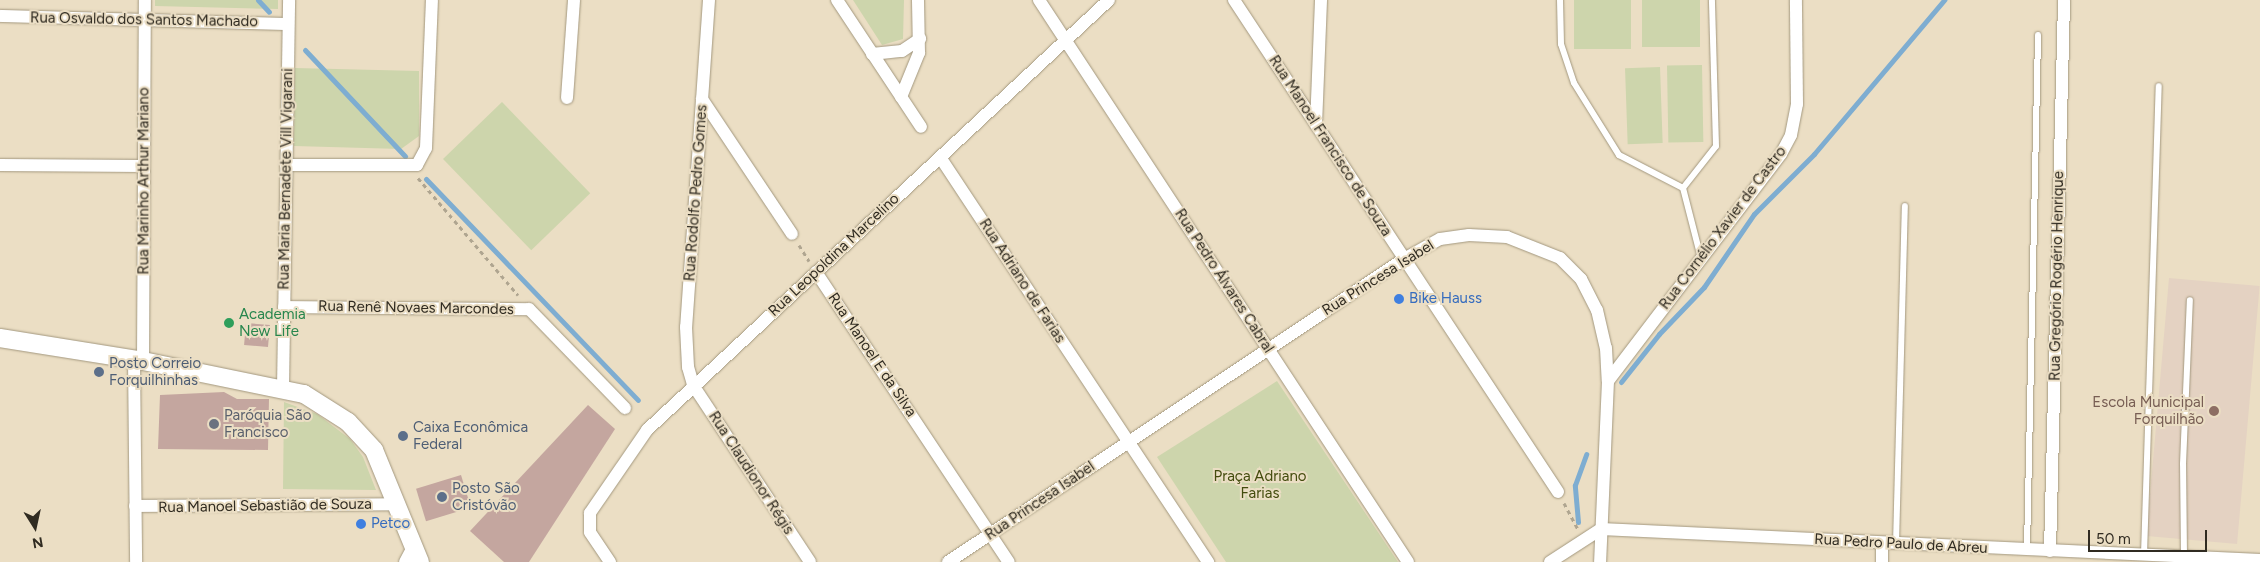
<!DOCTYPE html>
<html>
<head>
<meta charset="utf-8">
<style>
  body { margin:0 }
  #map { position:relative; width:2260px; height:562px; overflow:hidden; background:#ebdec4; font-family:Figtree,sans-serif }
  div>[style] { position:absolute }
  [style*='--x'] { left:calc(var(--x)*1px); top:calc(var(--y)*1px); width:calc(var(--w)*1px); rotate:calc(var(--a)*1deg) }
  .education>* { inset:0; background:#e4d2c2; transform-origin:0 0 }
  .green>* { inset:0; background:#cdd5ac; transform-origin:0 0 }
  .stream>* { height:5px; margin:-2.5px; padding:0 2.5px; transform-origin:2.5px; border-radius:2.5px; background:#7eadd1 }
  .building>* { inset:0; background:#c4a69f; transform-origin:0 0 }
  .path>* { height:3px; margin-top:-1.5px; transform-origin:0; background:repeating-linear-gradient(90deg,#afa590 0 4px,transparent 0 8px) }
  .roads { filter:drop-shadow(0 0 1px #a3987f) drop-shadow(0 0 1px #a3987f) }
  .service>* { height:6px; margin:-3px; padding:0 3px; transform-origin:3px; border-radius:3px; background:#fff }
  .minor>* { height:12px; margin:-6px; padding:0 6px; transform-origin:6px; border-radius:6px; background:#fff }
  .secondary>* { height:18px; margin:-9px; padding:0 9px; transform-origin:9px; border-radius:9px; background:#fff }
  .dots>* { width:14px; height:14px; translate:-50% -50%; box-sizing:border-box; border:2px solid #ebdec4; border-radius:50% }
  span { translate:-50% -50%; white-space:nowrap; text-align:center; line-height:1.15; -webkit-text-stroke:4px #ebdec4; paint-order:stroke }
  .street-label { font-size:15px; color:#302b21 }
  .shop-label { font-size:15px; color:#366cbe }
  .left { translate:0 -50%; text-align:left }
  .leisure-label { font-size:15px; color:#27864d }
  .service-label { font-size:15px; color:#4e5e75 }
  .education-label { font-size:15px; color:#785e54 }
  .right { translate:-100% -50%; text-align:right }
  .worship-label { font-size:15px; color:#5b616d }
  .park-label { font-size:15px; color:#444c0e }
  .north { position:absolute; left:10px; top:502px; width:50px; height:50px; -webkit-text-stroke:4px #ebdec4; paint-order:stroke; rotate:170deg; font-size:14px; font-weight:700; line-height:20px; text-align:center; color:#302b21 }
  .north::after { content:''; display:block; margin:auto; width:18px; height:22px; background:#302b21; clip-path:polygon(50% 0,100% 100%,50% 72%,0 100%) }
  .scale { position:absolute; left:2088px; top:530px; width:119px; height:22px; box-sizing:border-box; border:2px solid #302b21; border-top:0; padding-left:6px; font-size:15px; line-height:18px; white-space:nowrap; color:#302b21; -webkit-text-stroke:4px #ebdec4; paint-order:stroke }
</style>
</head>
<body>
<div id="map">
  <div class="education">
    <i style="left:2169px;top:278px;width:91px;height:259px;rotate:5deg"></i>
  </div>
  <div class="green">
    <i style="clip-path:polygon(155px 0,278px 0,278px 9px,155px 6px)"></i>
    <i style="clip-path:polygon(853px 0,904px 0,903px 39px,882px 45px)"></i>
    <i style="left:1574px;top:0;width:57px;height:49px"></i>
    <i style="left:1642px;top:0;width:58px;height:47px"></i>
    <i style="left:1702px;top:65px;width:77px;height:35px;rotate:89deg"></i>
    <i style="left:1660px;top:67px;width:76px;height:35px;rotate:88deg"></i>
    <i style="clip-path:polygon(295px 68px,419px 71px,419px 136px,401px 149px,294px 146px)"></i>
    <i style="left:502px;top:102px;width:127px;height:82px;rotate:46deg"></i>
    <i style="clip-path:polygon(1277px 381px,1398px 562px,1226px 562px,1157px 457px)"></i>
    <i style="clip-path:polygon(284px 402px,317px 414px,350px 439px,363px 457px,376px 490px,283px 489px)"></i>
  </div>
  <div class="stream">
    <i style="--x:258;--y:0;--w:16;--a:47"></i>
    <i style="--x:305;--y:50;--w:146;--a:46.7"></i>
    <i style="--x:426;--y:179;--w:306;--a:46.2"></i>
    <i style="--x:1621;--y:382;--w:61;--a:-51.6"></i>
    <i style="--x:1659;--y:334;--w:65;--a:-46.2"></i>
    <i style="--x:1704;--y:287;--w:88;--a:-55.6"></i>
    <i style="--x:1754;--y:214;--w:85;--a:-45"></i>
    <i style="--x:1814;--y:154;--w:202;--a:-49.8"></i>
    <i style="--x:1578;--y:522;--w:37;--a:-95"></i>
    <i style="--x:1575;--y:485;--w:33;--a:-70"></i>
  </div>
  <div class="building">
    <i style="left:246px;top:323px;width:24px;height:22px;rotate:5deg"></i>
    <i style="clip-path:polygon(224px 392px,237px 399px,269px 399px,268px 450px,158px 449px,160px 395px)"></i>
    <i style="clip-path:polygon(588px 405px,615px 429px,529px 562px,504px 562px,470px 531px)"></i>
    <i style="left:461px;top:475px;width:34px;height:47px;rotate:73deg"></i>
  </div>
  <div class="path">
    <i style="--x:418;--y:178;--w:154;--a:49.5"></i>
    <i style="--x:799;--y:245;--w:19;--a:58"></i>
    <i style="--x:1564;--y:503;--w:30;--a:62"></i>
  </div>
  <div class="roads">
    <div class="service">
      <i style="--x:1560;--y:0;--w:44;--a:88.7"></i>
      <i style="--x:1561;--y:44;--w:41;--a:71.6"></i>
      <i style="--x:1574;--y:83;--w:85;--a:58"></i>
      <i style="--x:1619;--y:155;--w:72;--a:27.3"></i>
      <i style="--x:1683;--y:188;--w:72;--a:75.6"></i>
      <i style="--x:1683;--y:188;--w:53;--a:-51.8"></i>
      <i style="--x:1716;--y:146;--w:146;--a:-91.6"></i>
      <i style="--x:1896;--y:544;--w:338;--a:-88.5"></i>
      <i style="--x:2027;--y:549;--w:514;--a:-88.77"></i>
      <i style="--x:2144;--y:554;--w:468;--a:-88.2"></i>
      <i style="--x:2184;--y:556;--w:92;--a:-90.6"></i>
      <i style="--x:2183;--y:464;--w:164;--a:-87.6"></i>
    </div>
    <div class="minor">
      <i style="--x:709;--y:0;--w:328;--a:94"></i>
      <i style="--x:686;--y:327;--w:40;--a:87.1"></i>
      <i style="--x:688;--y:367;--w:19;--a:74"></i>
      <i style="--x:693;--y:385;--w:212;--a:56.5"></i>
      <i style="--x:837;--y:0;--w:152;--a:56.5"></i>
      <i style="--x:1039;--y:0;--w:672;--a:56.71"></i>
      <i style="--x:1234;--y:0;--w:589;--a:56.63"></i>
      <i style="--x:0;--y:16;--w:288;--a:1.6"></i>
      <i style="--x:872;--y:54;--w:30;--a:-6"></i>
      <i style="--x:902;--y:51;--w:22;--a:-34"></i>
      <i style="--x:901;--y:97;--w:48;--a:-67.8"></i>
      <i style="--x:919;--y:53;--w:53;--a:-91.1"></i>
      <i style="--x:567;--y:98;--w:98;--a:-85.9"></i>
      <i style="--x:702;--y:99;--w:162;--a:56.3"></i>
      <i style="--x:1316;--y:125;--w:125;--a:-87.7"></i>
      <i style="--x:940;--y:157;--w:486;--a:56.5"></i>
      <i style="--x:0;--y:165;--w:144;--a:0.4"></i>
      <i style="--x:286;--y:165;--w:131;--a:0"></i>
      <i style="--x:417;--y:165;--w:19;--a:-62"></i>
      <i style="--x:426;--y:148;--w:148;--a:-87.7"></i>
      <i style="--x:816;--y:272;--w:348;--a:56.4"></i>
      <i style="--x:284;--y:307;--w:245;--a:0.5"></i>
      <i style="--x:529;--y:309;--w:138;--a:45.9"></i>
      <i style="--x:134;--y:360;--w:202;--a:89.4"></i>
      <i style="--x:143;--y:361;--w:361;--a:-89.7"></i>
      <i style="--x:1608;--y:381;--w:285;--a:-52.7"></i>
      <i style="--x:1781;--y:154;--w:21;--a:-62"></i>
      <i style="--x:1791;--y:135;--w:32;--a:-79"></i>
      <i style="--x:1797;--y:104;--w:104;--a:-90.6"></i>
      <i style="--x:283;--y:388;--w:388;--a:-89.1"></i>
      <i style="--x:135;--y:506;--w:260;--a:-0.4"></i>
      <i style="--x:1601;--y:529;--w:660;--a:2.69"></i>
      <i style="--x:2050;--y:551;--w:551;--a:-88.54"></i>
      <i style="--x:405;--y:562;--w:15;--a:-62"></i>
      <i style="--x:610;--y:562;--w:36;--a:-124"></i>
      <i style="--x:590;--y:532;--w:19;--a:-90"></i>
      <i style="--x:590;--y:513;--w:101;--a:-55.5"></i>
      <i style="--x:647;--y:430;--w:631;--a:-42.95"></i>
      <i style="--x:948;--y:562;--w:547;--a:-33.6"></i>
      <i style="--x:1404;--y:259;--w:41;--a:-29.1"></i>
      <i style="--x:1440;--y:239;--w:29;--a:-8"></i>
      <i style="--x:1469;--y:235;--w:38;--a:3"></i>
      <i style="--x:1507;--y:237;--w:57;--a:21.6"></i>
      <i style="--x:1560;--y:258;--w:30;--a:45"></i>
      <i style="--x:1581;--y:279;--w:35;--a:63"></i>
      <i style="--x:1597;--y:310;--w:39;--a:77"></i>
      <i style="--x:1606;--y:348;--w:33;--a:87"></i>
      <i style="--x:1608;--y:381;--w:181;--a:92.5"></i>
      <i style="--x:1550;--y:562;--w:61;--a:-32.9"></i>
      <i style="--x:1882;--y:562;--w:19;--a:-90"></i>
    </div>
    <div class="secondary">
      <i style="--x:0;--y:338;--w:145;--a:9.1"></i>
      <i style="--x:143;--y:361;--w:164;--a:11.6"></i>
      <i style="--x:304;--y:394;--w:52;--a:32.5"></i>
      <i style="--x:348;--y:422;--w:38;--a:47"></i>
      <i style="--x:374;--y:450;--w:121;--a:67.7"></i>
    </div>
  </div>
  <div class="dots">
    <i style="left:1399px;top:299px;background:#3f7fe0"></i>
    <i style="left:229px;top:323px;background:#2e9e5b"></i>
    <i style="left:99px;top:372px;background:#5c6f8a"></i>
    <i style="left:2214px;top:411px;background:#8d6e63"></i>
    <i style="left:214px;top:424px;background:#6b7280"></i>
    <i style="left:403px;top:436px;background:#5c6f8a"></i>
    <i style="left:442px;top:497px;background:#5c6f8a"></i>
    <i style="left:361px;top:524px;background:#3f7fe0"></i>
  </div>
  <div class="street-label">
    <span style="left:144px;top:20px;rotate:1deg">Rua Osvaldo dos Santos Machado</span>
    <span style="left:1330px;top:146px;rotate:57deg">Rua Manoel Francisco de Souza</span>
    <span style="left:286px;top:179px;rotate:-89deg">Rua Maria Bernadete Vill Vigarani</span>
    <span style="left:144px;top:181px;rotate:-90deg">Rua Marinho Arthur Mariano</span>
    <span style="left:696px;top:193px;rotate:-86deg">Rua Rodolfo Pedro Gomes</span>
    <span style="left:1723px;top:228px;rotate:-53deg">Rua Cornélio Xavier de Castro</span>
    <span style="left:834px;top:255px;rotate:-43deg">Rua Leopoldina Marcelino</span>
    <span style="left:2057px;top:276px;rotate:-89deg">Rua Gregório Rogério Henrique</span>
    <span style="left:1378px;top:278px;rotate:-32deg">Rua Princesa Isabel</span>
    <span style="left:1022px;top:281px;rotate:57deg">Rua Adriano de Farias</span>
    <span style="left:1224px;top:281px;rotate:57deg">Rua Pedro Álvares Cabral</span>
    <span style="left:416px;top:308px;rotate:1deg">Rua Renê Novaes Marcondes</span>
    <span style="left:872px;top:355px;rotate:56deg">Rua Manoel E da Silva</span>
    <span style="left:751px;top:473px;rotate:57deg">Rua Claudionor Régis</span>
    <span style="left:1040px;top:501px;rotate:-34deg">Rua Princesa Isabel</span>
    <span style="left:265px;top:506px;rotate:-1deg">Rua Manoel Sebastião de Souza</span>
    <span style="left:1901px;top:544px;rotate:3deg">Rua Pedro Paulo de Abreu</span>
  </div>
  <div class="shop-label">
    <span class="left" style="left:1409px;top:299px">Bike Hauss</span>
    <span class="left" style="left:371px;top:524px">Petco</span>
  </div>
  <div class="leisure-label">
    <span class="left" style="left:239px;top:323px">Academia<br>New Life</span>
  </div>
  <div class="service-label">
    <span class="left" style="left:109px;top:372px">Posto Correio<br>Forquilhinhas</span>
    <span class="left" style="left:413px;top:436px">Caixa Econômica<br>Federal</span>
    <span class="left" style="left:452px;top:497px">Posto São<br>Cristóvão</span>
  </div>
  <div class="education-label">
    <span class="right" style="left:2204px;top:411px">Escola Municipal<br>Forquilhão</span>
  </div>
  <div class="worship-label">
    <span class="left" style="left:224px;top:424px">Paróquia São<br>Francisco</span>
  </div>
  <div class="park-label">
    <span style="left:1260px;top:485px">Praça Adriano<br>Farias</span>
  </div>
  <div class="north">N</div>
  <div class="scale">50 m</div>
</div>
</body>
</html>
